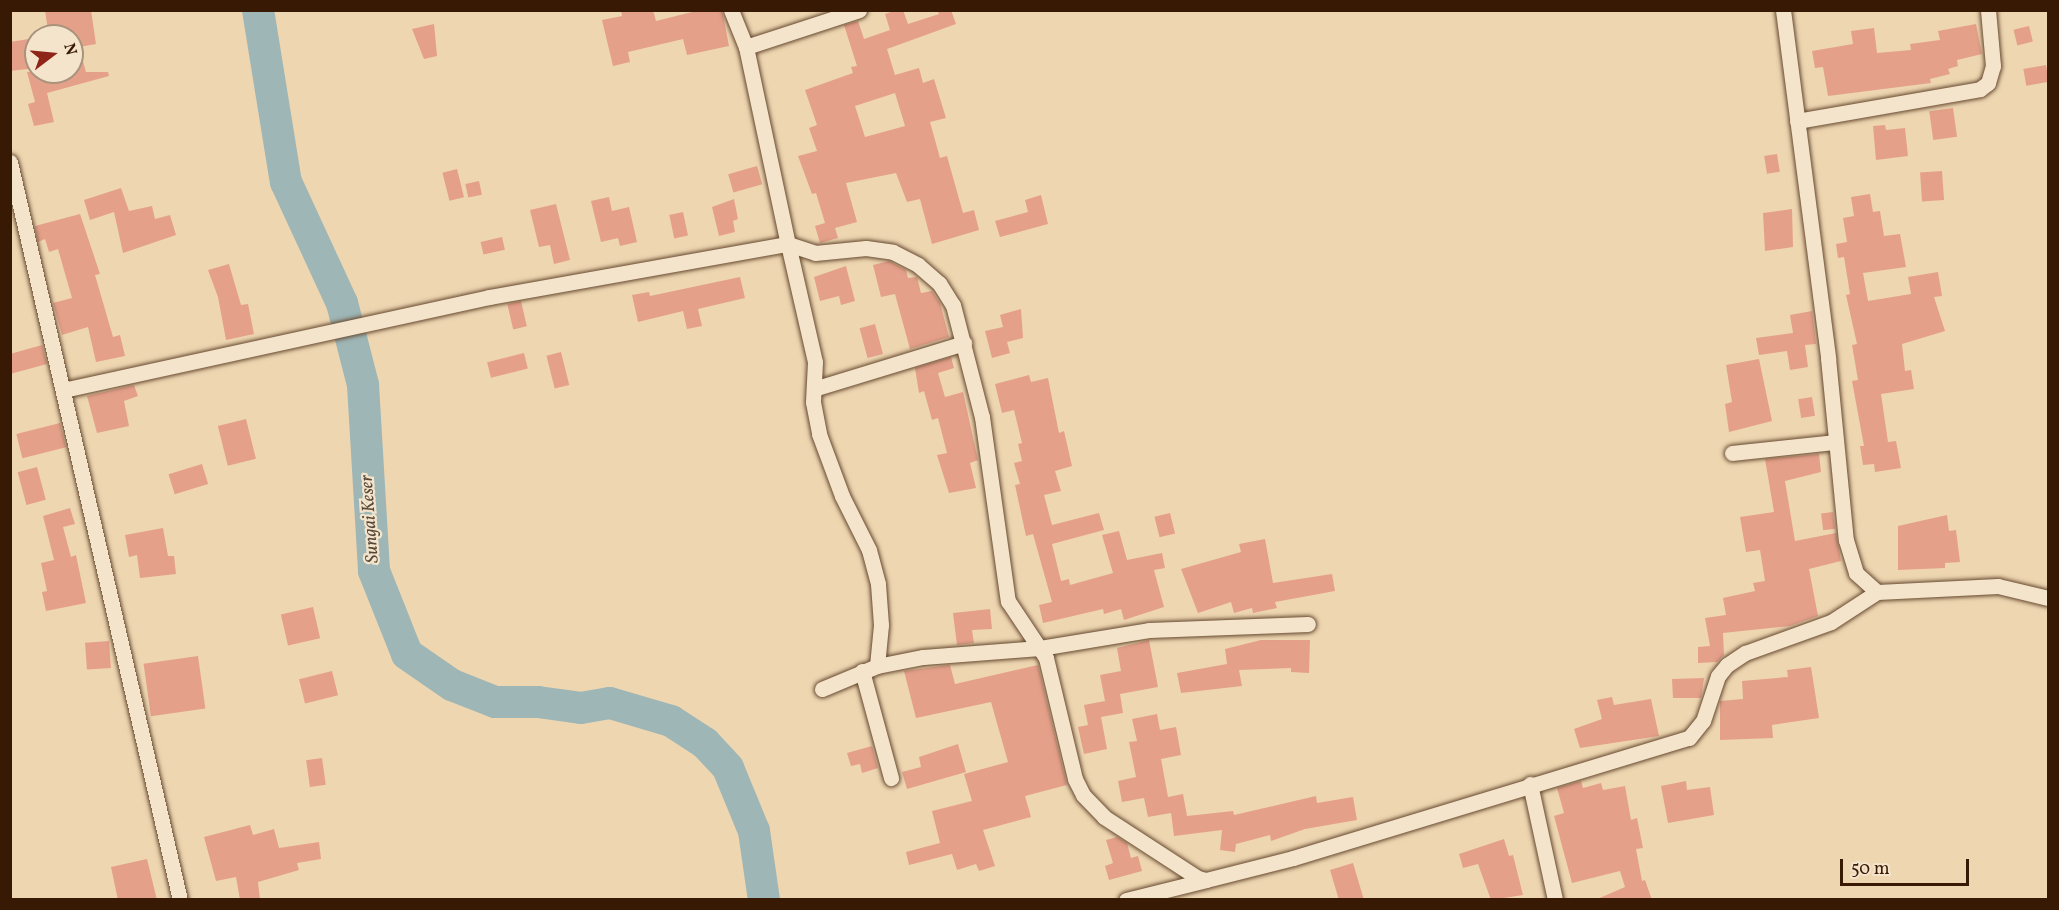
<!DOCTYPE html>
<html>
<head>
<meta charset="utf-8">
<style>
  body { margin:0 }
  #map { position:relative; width:2059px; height:910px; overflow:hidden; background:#eed6b1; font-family:Vollkorn,serif }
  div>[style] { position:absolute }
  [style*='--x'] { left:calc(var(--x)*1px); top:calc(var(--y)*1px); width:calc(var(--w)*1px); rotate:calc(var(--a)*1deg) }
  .river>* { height:32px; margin:-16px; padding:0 16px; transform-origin:16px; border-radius:16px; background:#9eb6b6 }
  .building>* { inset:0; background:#e5a08a; transform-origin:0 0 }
  .roads { filter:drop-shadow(0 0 2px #66492f) drop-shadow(0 0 2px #66492f) }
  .minor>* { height:15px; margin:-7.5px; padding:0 7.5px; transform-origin:7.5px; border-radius:7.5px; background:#f4e4cc }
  span { translate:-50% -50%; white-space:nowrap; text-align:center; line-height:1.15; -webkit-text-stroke:4.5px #f4e4cc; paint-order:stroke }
  .water-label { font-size:18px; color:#574939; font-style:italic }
  .frame { position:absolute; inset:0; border:12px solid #381a04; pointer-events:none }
  .north { position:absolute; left:24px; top:24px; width:60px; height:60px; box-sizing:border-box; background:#f4e4cc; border:2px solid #a9937c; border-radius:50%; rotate:74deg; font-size:16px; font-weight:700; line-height:24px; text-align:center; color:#381a04 }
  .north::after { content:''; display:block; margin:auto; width:21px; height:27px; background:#8f2418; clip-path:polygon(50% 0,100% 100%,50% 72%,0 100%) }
  .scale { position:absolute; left:1840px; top:859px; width:129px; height:27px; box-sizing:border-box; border:3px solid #381a04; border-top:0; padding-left:8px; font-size:18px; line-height:21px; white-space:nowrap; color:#381a04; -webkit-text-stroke:4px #f4e4cc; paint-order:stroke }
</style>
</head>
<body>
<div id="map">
  <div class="river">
    <i style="--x:258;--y:10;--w:174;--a:80.8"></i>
    <i style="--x:286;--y:182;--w:133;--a:65.2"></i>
    <i style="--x:342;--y:303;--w:85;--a:75.6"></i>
    <i style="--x:363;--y:385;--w:186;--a:86.6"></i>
    <i style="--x:374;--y:571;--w:89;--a:68.3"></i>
    <i style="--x:407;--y:654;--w:55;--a:34.6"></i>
    <i style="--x:452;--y:685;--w:46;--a:21.6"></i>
    <i style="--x:495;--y:702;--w:43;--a:0"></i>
    <i style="--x:538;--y:702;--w:43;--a:7.9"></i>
    <i style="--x:581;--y:708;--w:29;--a:-10"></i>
    <i style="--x:610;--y:703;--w:64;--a:16.4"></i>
    <i style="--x:671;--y:721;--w:40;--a:32.9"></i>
    <i style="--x:705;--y:743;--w:34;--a:47"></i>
    <i style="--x:728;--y:768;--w:68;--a:67.6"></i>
    <i style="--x:754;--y:831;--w:70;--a:81.8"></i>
  </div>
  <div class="building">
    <i style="clip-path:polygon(45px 10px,91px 10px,96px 44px,79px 47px,86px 72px,108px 72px,109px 76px,47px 93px,54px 122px,34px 126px,28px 104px,35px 102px,27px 72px,72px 72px,72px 36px,65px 36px,64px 29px,48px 31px)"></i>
    <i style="clip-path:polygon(621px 10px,653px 10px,656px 21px,700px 10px,722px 10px,729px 46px,687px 55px,683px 39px,628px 52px,630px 62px,613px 66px,602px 20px,622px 16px)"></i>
    <i style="clip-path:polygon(evenodd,897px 10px,903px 10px,908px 24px,939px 14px,937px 10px,951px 10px,956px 24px,887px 49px,895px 75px,919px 68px,923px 83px,934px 79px,946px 118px,930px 122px,940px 158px,947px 156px,963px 213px,974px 210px,979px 230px,932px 244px,920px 199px,907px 202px,896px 173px,846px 183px,857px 222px,835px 228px,838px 238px,820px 243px,815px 226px,825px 223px,816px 193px,812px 194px,798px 156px,817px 151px,809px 128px,817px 125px,805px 90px,853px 73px,851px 67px,857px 66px,844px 25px,858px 21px,864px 39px,890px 30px,885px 14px,897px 10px,895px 93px,905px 126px,865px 137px,855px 106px,895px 93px)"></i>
    <i style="clip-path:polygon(434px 24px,437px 56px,424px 59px,412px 29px)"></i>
    <i style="clip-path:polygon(1976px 24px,1982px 54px,1957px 60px,1958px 66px,1948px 69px,1950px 74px,1930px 79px,1931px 83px,1828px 96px,1823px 67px,1815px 68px,1812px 51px,1853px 44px,1851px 31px,1874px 28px,1877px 53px,1911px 50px,1910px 44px,1940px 40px,1938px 31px)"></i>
    <i style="left:2029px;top:26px;width:16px;height:16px;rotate:76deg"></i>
    <i style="clip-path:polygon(35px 38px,36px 68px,10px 71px,10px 42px)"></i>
    <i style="left:2046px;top:65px;width:17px;height:23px;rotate:80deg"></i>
    <i style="left:1953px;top:108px;width:29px;height:24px;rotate:82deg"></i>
    <i style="clip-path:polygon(1885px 125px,1886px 130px,1905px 128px,1908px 156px,1876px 160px,1873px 126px)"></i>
    <i style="left:1777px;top:154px;width:18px;height:13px;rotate:81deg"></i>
    <i style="left:757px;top:166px;width:19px;height:30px;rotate:74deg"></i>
    <i style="left:457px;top:169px;width:29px;height:15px;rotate:76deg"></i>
    <i style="left:1942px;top:171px;width:29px;height:22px;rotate:86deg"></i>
    <i style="left:479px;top:181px;width:14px;height:14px;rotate:78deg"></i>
    <i style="clip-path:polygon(121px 188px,129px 211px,152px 206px,155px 219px,170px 215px,176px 235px,123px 253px,114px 212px,90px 220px,84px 200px)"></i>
    <i style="clip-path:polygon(1870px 194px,1873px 212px,1880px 211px,1884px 236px,1900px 234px,1906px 267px,1863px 273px,1868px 301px,1911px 294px,1908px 277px,1938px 272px,1942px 296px,1934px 297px,1945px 331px,1902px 344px,1905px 371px,1911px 370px,1914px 389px,1881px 394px,1888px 442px,1896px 441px,1901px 468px,1875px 472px,1874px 464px,1863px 465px,1860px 446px,1864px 446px,1852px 381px,1858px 380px,1852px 345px,1857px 344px,1846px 295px,1850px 294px,1844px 257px,1838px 258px,1836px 244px,1847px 242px,1843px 218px,1854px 216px,1851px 197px)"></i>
    <i style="clip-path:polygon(1041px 195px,1048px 224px,1000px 237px,995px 221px,1028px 212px,1025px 200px)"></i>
    <i style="clip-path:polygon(609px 197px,612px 211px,629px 207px,637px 242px,620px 246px,618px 238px,601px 242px,591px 201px)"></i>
    <i style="clip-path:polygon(734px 199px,738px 219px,733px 221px,735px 232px,719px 236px,712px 207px)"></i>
    <i style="clip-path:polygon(556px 204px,570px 260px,554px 264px,550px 245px,539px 247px,530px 210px)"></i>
    <i style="clip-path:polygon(1792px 209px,1793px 247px,1765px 251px,1763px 213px)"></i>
    <i style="left:683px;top:212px;width:24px;height:14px;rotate:78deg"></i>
    <i style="clip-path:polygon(80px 214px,100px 274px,95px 275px,113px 337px,120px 335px,125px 356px,96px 362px,88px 327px,62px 335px,53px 303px,72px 298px,58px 249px,49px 252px,45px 239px,38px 242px,35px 226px)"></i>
    <i style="left:502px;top:237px;width:13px;height:22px;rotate:77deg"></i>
    <i style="clip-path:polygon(889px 261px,906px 270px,908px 278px,917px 277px,921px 293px,932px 291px,940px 303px,949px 337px,910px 349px,895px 294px,881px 297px,873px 265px)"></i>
    <i style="clip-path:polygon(229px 264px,241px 305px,248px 304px,254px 334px,226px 340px,218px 297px,208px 270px)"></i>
    <i style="clip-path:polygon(846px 266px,855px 301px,841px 305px,839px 296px,820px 301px,814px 277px)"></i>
    <i style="clip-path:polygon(740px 277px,745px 298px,698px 309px,702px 326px,687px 329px,683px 311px,638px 322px,632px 295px,649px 292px,650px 296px)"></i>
    <i style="left:521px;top:301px;width:26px;height:14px;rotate:77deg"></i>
    <i style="clip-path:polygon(1021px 309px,1023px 338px,1007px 342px,1010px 353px,992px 358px,985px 331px,1003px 327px,1000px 315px)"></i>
    <i style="clip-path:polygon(1812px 311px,1816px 344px,1805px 345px,1808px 367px,1790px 370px,1787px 351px,1759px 355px,1756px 338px,1793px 333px,1790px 315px)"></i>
    <i style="left:875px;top:324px;width:31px;height:16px;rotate:75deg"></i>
    <i style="clip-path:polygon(42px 345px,47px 364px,10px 374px,10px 354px)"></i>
    <i style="left:561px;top:352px;width:34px;height:15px;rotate:76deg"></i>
    <i style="left:524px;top:353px;width:16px;height:38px;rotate:76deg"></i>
    <i style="clip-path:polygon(951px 357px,954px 368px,938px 373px,945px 397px,963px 392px,978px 460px,970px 463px,976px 488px,949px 493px,937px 455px,947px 453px,938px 418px,932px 420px,924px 391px,919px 393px,915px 368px)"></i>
    <i style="clip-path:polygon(1759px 359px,1772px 421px,1729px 432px,1725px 404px,1732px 402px,1726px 365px)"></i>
    <i style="clip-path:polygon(1029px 375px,1031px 382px,1048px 378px,1059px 433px,1064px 431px,1072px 466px,1055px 471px,1061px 491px,1044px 495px,1052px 525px,1099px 513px,1104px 530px,1052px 544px,1061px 581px,1069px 579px,1070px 585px,1113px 573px,1102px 535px,1119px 531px,1127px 560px,1162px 553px,1165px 568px,1154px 570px,1164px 607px,1124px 620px,1121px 609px,1104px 614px,1103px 609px,1043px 623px,1039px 605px,1052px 602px,1033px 534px,1026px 536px,1015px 485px,1020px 484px,1014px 463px,1022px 461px,1018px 444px,1022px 443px,1014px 410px,1002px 413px,995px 384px)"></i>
    <i style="clip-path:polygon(134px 385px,138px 396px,124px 401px,129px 426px,97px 433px,87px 396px)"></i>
    <i style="left:1812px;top:397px;width:19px;height:14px;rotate:81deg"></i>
    <i style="left:246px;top:419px;width:41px;height:29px;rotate:76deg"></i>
    <i style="left:60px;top:423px;width:25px;height:45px;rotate:76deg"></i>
    <i style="clip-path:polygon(1819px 454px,1821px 472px,1785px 481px,1795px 541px,1836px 533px,1841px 561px,1809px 569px,1818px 616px,1790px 626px,1723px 633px,1724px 655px,1717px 662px,1698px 663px,1698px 647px,1710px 646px,1705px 618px,1726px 615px,1723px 598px,1755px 591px,1753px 583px,1765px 581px,1760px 550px,1746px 552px,1740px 517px,1774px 512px,1765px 459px)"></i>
    <i style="left:202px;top:464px;width:21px;height:35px;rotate:73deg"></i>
    <i style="left:37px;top:467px;width:34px;height:20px;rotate:75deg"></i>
    <i style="clip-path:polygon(70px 508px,75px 524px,63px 527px,71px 557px,76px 555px,86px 603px,46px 611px,42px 592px,47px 591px,41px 563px,54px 560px,43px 516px)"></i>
    <i style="left:1833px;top:512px;width:17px;height:12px;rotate:83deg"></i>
    <i style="left:1170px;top:513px;width:21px;height:16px;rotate:76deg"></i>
    <i style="clip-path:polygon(1947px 515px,1949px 531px,1956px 530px,1960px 562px,1945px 563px,1945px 568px,1898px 570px,1898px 526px)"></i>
    <i style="clip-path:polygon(163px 528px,168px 556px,174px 556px,176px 574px,140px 578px,137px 555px,129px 557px,125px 535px)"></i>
    <i style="clip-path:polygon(1265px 539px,1273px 583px,1332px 574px,1335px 591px,1275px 602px,1277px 608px,1253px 613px,1252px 608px,1234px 613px,1231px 602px,1198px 613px,1181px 569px,1241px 552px,1239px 544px)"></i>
    <i style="left:313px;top:607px;width:32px;height:33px;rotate:77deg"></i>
    <i style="clip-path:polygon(990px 609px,992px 629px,972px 630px,974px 643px,957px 645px,953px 613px)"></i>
    <i style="clip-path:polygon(1149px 640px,1158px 687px,1120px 694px,1123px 713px,1101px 717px,1107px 749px,1084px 754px,1078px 727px,1088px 725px,1084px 705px,1105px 701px,1100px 675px,1121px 671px,1117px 648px)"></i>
    <i style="clip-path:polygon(1261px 640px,1310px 640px,1309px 673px,1291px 672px,1291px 668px,1239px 670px,1242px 686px,1181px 693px,1177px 673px,1227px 664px,1225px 649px)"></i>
    <i style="left:109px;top:641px;width:27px;height:24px;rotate:86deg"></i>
    <i style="left:198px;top:656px;width:53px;height:55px;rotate:82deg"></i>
    <i style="clip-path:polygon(950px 665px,955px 684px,1038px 665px,1067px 785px,1025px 796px,1031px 817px,983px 830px,995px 866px,979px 871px,976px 864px,957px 870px,952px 854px,909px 865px,906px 852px,940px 843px,932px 811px,972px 801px,964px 774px,1008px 762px,991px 702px,916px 718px,904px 671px)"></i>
    <i style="clip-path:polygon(1811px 667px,1819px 718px,1772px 725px,1773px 738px,1720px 740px,1720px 701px,1743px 699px,1742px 681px,1788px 677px,1787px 670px)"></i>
    <i style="left:332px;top:671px;width:25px;height:34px;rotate:76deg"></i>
    <i style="clip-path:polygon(1704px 678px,1701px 698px,1673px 698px,1672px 679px)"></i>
    <i style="clip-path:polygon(1612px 697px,1614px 705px,1651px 699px,1659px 736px,1580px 748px,1574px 729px,1602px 719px,1597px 700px)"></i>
    <i style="clip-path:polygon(1157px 714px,1160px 730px,1176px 727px,1181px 755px,1161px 759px,1168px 797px,1183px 794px,1187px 816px,1233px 811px,1234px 815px,1316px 796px,1317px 803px,1353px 797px,1357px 820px,1305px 829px,1271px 841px,1270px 835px,1236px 844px,1235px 852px,1220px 850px,1222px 830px,1174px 836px,1171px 813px,1148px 817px,1144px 798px,1122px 802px,1118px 781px,1136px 777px,1129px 742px,1137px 741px,1132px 719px)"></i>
    <i style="clip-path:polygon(958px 744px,966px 772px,907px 789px,902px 772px,921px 767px,919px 757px)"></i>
    <i style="clip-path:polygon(872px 746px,878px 768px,862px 773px,860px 764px,851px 766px,847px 753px)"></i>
    <i style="left:322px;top:758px;width:27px;height:16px;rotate:82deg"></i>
    <i style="clip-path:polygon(1581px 781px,1583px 788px,1601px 783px,1603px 790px,1625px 786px,1631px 820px,1637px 818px,1643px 848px,1636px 849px,1642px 881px,1645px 880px,1652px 900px,1595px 900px,1625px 887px,1620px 871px,1572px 883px,1554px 816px,1564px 813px,1557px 788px)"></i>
    <i style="clip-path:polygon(1686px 781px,1687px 790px,1710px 787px,1714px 815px,1668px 823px,1661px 786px)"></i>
    <i style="clip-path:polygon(250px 825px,253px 835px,274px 829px,279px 848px,319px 842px,321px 859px,297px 863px,299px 870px,258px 882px,260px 900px,240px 900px,236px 877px,216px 881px,204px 837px)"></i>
    <i style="clip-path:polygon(1117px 837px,1127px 843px,1131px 858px,1138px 856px,1142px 871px,1109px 880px,1105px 866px,1113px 863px,1106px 840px)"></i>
    <i style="clip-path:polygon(1504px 839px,1509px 856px,1513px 855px,1523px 895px,1491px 900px,1478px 864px,1463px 868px,1459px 854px)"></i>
    <i style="clip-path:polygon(147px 859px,157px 900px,118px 900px,111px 867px)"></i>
    <i style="clip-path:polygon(1353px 863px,1364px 900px,1339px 900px,1330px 870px)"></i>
  </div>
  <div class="roads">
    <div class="minor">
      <i style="--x:731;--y:10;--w:40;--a:68"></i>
      <i style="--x:746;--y:47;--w:201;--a:78"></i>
      <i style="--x:788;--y:244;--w:28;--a:18"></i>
      <i style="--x:815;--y:253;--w:51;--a:-5.6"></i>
      <i style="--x:866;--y:248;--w:27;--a:8"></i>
      <i style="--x:893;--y:252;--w:28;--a:27"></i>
      <i style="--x:918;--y:265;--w:28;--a:41"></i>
      <i style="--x:939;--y:283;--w:26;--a:58"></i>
      <i style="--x:953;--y:305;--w:116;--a:75.5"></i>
      <i style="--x:982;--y:417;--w:186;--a:82"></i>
      <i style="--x:1008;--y:601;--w:69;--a:56.3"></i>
      <i style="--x:1046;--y:658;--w:124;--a:76.5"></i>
      <i style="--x:1075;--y:779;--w:18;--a:63"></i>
      <i style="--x:1083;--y:795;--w:30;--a:46"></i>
      <i style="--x:1104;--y:817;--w:112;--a:33"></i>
      <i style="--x:1198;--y:878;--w:8;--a:14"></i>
      <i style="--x:1206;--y:880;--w:90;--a:-14.2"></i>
      <i style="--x:1293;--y:858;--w:414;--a:-16.9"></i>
      <i style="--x:1689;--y:738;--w:22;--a:-51"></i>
      <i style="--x:1703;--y:721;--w:47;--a:-71.6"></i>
      <i style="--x:1718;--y:676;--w:14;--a:-51"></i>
      <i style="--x:1727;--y:665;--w:22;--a:-34"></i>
      <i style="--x:1745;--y:653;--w:91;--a:-19.8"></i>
      <i style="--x:1831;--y:622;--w:55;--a:-33.1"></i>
      <i style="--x:1783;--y:10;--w:351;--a:82.6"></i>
      <i style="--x:1828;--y:358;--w:183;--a:84.4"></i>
      <i style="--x:1846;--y:540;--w:34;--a:73"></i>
      <i style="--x:1856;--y:573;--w:28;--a:42"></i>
      <i style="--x:1877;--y:592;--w:121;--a:-2.8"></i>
      <i style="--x:1998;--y:586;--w:51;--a:13.5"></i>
      <i style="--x:746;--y:47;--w:119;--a:-18.1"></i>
      <i style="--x:1797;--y:121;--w:186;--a:-9.9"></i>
      <i style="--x:1980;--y:89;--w:10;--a:-37"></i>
      <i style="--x:1988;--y:83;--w:18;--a:-74"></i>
      <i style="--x:1993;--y:66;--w:56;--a:-95.1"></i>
      <i style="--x:10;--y:162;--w:757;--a:77.03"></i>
      <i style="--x:817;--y:388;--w:154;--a:-17"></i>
      <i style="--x:63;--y:390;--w:436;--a:-12.3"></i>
      <i style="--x:489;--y:297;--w:304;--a:-10.1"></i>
      <i style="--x:788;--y:244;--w:121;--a:77.1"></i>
      <i style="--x:815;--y:362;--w:40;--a:92.9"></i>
      <i style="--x:813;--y:402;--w:33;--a:79"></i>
      <i style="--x:819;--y:434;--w:66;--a:69.6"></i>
      <i style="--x:842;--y:496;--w:60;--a:63.4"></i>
      <i style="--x:869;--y:550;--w:35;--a:75"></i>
      <i style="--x:878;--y:584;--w:41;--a:85.8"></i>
      <i style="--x:881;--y:625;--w:41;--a:95.6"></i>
      <i style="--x:1732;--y:453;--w:104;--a:-6.1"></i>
      <i style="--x:862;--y:671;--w:111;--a:74.8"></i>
      <i style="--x:822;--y:689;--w:60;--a:-22.7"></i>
      <i style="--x:877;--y:666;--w:47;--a:-11.1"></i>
      <i style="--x:923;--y:657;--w:117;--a:-4.4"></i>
      <i style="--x:1040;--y:648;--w:110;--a:-9.4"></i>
      <i style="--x:1149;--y:630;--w:159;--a:-2.2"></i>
      <i style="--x:1530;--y:784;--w:119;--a:77.8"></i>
      <i style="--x:1126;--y:900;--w:82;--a:-14"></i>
    </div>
  </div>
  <div class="water-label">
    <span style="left:371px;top:519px;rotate:-94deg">Sungai Keser</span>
  </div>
  <div class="frame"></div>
  <div class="north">N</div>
  <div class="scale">50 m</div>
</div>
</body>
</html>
